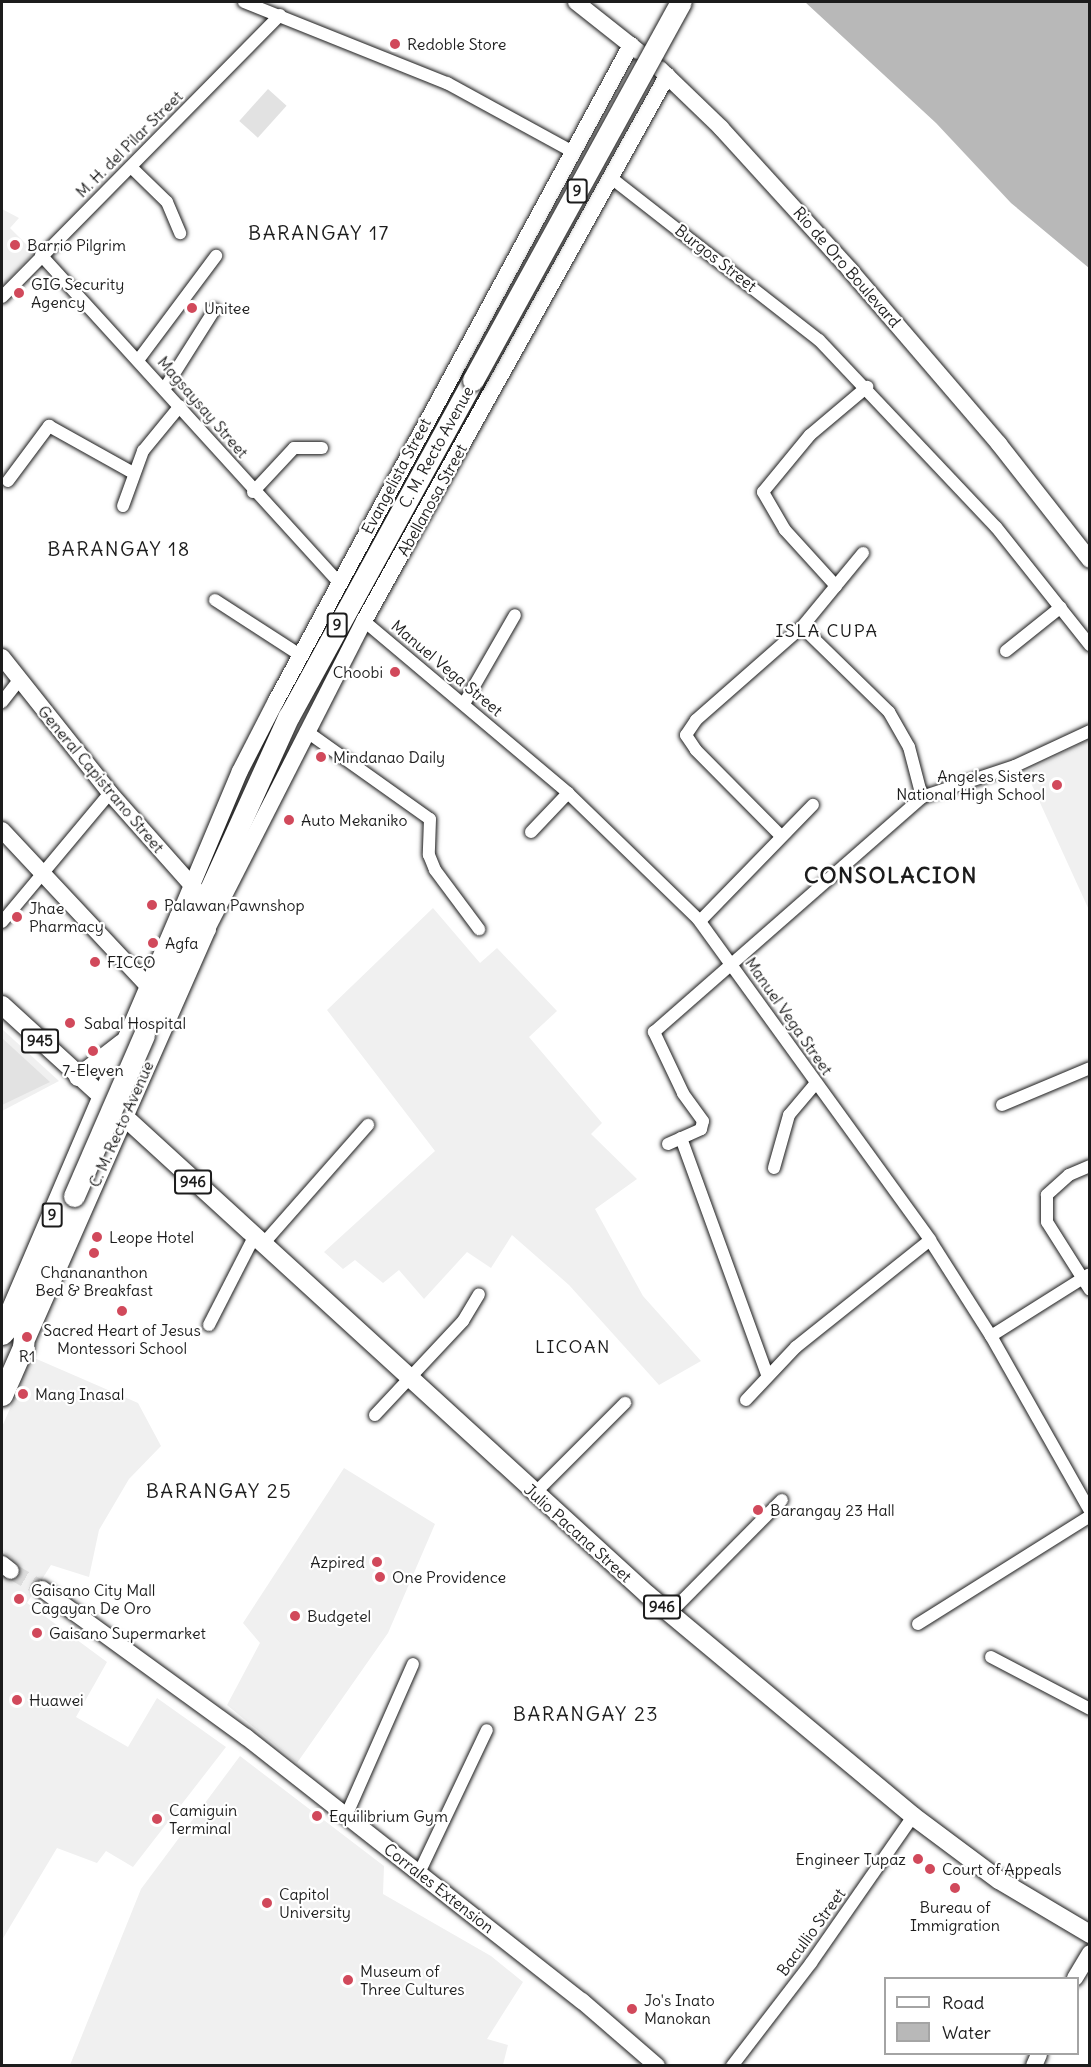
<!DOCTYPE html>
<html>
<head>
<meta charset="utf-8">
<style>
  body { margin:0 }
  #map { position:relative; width:1091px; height:2067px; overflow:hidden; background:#fff; font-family:Delius,sans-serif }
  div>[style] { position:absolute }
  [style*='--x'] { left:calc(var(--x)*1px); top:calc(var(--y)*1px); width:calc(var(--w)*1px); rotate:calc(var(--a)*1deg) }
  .built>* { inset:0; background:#f0f0f0 }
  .green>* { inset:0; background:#e2e2e2; transform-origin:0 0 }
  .water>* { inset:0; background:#b8b8b8 }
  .secondary-tunnel>* { height:16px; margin-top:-8px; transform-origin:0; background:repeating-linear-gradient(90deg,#ddd 0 16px,transparent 0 24px) }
  .roads { filter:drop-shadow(0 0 2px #1c1c1c) drop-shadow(0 0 2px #1c1c1c) }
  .street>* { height:12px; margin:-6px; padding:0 6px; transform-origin:6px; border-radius:6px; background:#fff }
  .secondary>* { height:16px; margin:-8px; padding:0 8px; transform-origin:8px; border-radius:8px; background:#fff }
  .primary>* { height:18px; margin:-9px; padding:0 9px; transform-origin:9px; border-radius:9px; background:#fff }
  .highway>* { height:21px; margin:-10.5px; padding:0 10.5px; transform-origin:10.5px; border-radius:10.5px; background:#fff }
  .bridges { filter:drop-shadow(0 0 2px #1c1c1c) drop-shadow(0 0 2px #1c1c1c) }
  .highway-bridge>* { height:21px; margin:-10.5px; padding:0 10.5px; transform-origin:10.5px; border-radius:10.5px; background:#fff }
  .dots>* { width:16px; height:16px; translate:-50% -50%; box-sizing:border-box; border:3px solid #fff; border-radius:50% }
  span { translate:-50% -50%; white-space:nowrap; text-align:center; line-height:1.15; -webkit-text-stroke:4.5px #fff; paint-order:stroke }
  .shield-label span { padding:2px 4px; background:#fff; border:2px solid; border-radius:4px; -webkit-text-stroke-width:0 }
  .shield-label { font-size:15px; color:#1c1c1c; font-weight:700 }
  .poi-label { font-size:16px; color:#1c1c1c }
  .left { translate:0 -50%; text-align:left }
  .right { translate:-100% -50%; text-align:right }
  .street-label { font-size:16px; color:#1c1c1c }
  .neighbourhood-label { font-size:18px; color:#1c1c1c; letter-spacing:1.5px }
  .quarter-label { font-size:20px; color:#1c1c1c; letter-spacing:1.5px }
  .district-label { font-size:22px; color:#1c1c1c; font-weight:700; letter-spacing:1.5px }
  .frame { position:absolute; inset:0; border:3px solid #1c1c1c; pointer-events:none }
  .legend { position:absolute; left:884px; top:1977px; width:195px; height:78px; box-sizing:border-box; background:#fff; border:2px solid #a4a4a4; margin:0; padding:8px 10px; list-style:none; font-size:18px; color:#1c1c1c }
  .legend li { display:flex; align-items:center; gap:12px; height:30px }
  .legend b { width:30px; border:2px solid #a4a4a4 }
</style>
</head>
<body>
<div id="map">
  <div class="built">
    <i style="clip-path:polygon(2px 209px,19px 218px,10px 228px,34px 252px,2px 288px)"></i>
    <i style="clip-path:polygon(1089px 739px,1089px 910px,1026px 772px)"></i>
    <i style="clip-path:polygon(433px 908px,480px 963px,497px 948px,557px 1011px,529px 1037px,602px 1123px,591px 1134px,637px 1179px,595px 1209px,643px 1296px,701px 1361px,659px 1385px,569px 1285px,512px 1235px,491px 1268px,467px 1252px,424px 1299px,399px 1270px,383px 1283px,355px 1260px,343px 1269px,324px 1252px,435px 1151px,327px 1010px)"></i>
    <i style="clip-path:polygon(2px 1029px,59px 1081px,2px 1111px)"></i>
    <i style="clip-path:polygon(32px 1357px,138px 1403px,161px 1446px,129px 1479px,99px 1530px,89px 1577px,51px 1565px,27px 1603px,107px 1662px,76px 1717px,128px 1747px,157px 1698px,226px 1747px,133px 1867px,106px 1851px,97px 1863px,57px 1848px,2px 1940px,2px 1581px,12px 1558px,2px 1551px,2px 1427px)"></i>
    <i style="clip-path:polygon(344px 1468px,435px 1524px,388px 1633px,297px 1763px,227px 1705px,260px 1643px,243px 1623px)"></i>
    <i style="clip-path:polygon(240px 1756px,384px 1866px,383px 1894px,491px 1956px,523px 1982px,487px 2039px,508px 2045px,503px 2065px,70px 2065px,141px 1889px)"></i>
  </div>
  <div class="green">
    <i style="left:268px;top:89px;width:25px;height:43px;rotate:42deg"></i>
    <i style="clip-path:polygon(2px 1038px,50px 1082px,2px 1105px)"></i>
  </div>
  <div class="water">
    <i style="clip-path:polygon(805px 2px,1089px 2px,1089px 268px,1011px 203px,936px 123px)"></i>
  </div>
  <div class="secondary-tunnel">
    <i style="--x:11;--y:1571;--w:36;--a:30"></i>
  </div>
  <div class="roads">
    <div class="street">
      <i style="--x:244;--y:2;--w:219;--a:21.8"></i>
      <i style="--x:447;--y:83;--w:144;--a:28.7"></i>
      <i style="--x:131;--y:167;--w:50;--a:44.2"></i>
      <i style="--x:167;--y:202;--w:34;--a:67"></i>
      <i style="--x:610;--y:177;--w:265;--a:38"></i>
      <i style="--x:819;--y:340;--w:257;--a:46.6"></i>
      <i style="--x:996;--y:527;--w:151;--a:51.5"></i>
      <i style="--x:41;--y:255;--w:442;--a:47.7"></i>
      <i style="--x:2;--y:297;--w:396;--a:-45.4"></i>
      <i style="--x:139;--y:359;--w:129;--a:-53.2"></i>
      <i style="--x:165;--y:388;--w:93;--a:-57.7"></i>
      <i style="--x:8;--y:481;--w:69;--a:-53.3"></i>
      <i style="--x:49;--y:426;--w:96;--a:29.2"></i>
      <i style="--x:253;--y:492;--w:60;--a:-47"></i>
      <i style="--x:294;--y:448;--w:28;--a:0"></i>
      <i style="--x:123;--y:506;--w:59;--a:-70"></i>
      <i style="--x:143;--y:451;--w:58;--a:-50.6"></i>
      <i style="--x:836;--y:586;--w:76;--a:-132.3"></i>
      <i style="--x:785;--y:530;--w:44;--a:-120.1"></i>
      <i style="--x:763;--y:492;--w:74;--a:-50.5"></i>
      <i style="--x:810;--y:435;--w:75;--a:-40.1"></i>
      <i style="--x:215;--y:600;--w:101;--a:32.9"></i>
      <i style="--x:364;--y:621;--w:267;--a:40.1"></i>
      <i style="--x:568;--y:793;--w:181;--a:44.1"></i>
      <i style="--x:698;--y:919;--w:396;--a:54.1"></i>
      <i style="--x:930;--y:1240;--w:114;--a:57.6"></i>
      <i style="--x:991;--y:1336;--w:201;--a:60.5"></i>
      <i style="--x:802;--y:627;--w:122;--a:44.3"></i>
      <i style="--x:889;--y:712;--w:40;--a:60.3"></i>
      <i style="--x:909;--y:747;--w:52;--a:75.4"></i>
      <i style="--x:1006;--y:651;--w:70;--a:-38.7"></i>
      <i style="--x:2;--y:702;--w:28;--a:-52"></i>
      <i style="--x:465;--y:702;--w:100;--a:-60.1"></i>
      <i style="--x:306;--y:731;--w:152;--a:35.4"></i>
      <i style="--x:430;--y:819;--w:36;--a:92"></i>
      <i style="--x:429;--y:855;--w:16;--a:68"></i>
      <i style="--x:435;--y:870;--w:74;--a:53.3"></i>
      <i style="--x:531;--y:832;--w:54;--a:-46.5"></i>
      <i style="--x:780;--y:835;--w:120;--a:-134.7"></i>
      <i style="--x:696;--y:750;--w:18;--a:-124"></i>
      <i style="--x:686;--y:735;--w:18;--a:-56"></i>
      <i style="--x:696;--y:720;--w:141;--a:-41.3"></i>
      <i style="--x:802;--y:627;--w:96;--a:-50.5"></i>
      <i style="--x:700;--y:921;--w:162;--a:-45.8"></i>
      <i style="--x:2;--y:922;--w:168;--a:-50.1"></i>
      <i style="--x:1002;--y:1105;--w:95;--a:-22.8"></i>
      <i style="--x:681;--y:1138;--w:251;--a:70"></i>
      <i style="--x:668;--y:1144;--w:36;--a:-24"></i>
      <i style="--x:701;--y:1129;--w:8;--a:-76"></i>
      <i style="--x:703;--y:1121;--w:34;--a:-126"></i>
      <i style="--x:683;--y:1093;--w:68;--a:-115.4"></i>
      <i style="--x:654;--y:1032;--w:356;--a:-41.2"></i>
      <i style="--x:922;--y:797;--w:98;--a:-18.4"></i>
      <i style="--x:1015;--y:766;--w:83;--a:-25"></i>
      <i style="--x:1090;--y:1166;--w:23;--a:157"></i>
      <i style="--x:1069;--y:1175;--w:30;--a:138"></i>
      <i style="--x:1047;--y:1195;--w:27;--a:90"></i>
      <i style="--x:1047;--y:1222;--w:80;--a:57.7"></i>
      <i style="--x:774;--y:1168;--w:55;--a:-74.2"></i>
      <i style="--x:789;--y:1115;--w:42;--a:-49.8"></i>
      <i style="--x:263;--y:1244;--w:159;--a:-48.6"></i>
      <i style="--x:209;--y:1325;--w:99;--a:-62.9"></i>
      <i style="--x:991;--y:1336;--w:115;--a:-32.2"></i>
      <i style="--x:746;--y:1400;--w:73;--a:-46.7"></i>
      <i style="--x:796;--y:1347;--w:171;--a:-38.6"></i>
      <i style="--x:375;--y:1415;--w:129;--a:-46.9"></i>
      <i style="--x:463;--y:1321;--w:31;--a:-59"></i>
      <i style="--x:534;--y:1494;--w:129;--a:-45"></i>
      <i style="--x:670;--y:1613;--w:159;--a:-45.3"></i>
      <i style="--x:918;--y:1624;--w:203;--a:-32.1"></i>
      <i style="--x:991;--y:1657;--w:112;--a:27.7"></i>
      <i style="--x:346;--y:1816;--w:166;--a:-66.2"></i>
      <i style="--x:419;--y:1873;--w:158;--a:-64.6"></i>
      <i style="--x:732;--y:2066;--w:130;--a:-52.5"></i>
      <i style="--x:811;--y:1963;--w:179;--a:-55.2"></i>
    </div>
    <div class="secondary">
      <i style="--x:576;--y:2;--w:79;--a:38.3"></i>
      <i style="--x:660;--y:69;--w:85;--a:44"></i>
      <i style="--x:721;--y:128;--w:192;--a:47.7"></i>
      <i style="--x:850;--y:270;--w:229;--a:49.4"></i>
      <i style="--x:999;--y:444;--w:147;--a:51.9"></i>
      <i style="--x:2;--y:657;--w:174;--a:51.5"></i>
      <i style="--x:110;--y:793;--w:131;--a:48.4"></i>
      <i style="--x:2;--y:830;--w:215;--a:46.9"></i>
      <i style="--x:179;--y:916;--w:157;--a:-67.2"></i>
      <i style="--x:240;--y:771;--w:79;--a:-62.8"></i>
      <i style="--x:276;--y:701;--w:746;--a:-61.58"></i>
      <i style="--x:207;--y:929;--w:346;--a:-63"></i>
      <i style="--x:364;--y:621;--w:624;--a:-60.93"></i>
      <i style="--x:2;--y:1564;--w:11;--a:38"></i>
      <i style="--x:42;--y:1589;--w:252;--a:36"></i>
      <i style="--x:246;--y:1737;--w:427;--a:38.2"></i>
      <i style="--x:582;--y:2001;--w:99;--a:40.9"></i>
      <i style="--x:1075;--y:1978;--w:29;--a:-59"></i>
      <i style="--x:1034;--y:2066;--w:13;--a:-67"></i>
    </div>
    <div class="primary">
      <i style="--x:2;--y:1005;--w:875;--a:42.41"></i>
      <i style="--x:648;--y:1595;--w:345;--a:39.8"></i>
      <i style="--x:913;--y:1816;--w:107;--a:36.7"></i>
      <i style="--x:999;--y:1880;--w:106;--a:30.7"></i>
      <i style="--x:78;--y:1077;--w:56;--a:-37.7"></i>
      <i style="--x:3;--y:1327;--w:447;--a:-66.8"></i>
      <i style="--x:179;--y:916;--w:31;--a:-36"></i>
      <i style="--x:27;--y:1337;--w:446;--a:-66.2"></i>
      <i style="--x:207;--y:929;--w:30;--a:-96"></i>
    </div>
    <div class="highway">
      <i style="--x:144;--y:1035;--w:350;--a:-65.6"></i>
      <i style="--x:289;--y:716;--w:383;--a:-61.3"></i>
      <i style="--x:2;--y:1334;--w:38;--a:-48"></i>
      <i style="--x:2;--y:1395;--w:52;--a:-66.4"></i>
      <i style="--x:23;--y:1347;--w:41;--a:-84.4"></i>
      <i style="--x:27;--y:1306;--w:120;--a:-66.9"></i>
    </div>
  </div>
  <div class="bridges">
    <div class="highway-bridge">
      <i style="--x:473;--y:380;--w:431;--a:-61.2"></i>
      <i style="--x:74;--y:1196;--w:176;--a:-66.5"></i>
    </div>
  </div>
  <div class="dots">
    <i style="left:395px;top:44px;background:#d1495b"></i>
    <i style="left:15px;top:245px;background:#d1495b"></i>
    <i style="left:19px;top:293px;background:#d1495b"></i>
    <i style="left:192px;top:308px;background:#d1495b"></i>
    <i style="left:395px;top:672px;background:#d1495b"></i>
    <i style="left:321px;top:757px;background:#d1495b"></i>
    <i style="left:1057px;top:785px;background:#d1495b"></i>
    <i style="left:289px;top:820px;background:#d1495b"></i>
    <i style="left:152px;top:905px;background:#d1495b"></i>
    <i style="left:17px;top:917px;background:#d1495b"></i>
    <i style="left:153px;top:943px;background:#d1495b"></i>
    <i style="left:95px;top:962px;background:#d1495b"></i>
    <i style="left:70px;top:1023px;background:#d1495b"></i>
    <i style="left:93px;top:1051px;background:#d1495b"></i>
    <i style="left:97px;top:1237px;background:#d1495b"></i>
    <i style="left:94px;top:1253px;background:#d1495b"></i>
    <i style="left:122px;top:1311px;background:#d1495b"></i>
    <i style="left:27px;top:1337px;background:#d1495b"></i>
    <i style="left:23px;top:1394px;background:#d1495b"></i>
    <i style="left:758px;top:1510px;background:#d1495b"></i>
    <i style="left:377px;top:1562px;background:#d1495b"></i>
    <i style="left:380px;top:1577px;background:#d1495b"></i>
    <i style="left:19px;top:1599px;background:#d1495b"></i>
    <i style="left:295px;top:1616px;background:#d1495b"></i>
    <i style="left:37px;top:1633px;background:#d1495b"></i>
    <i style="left:17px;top:1700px;background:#d1495b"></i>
    <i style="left:317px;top:1816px;background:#d1495b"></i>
    <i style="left:157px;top:1819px;background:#d1495b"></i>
    <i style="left:918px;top:1859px;background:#d1495b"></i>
    <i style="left:930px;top:1869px;background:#d1495b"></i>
    <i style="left:955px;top:1888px;background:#d1495b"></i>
    <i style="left:267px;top:1903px;background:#d1495b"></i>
    <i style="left:348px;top:1980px;background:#d1495b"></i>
    <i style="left:632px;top:2009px;background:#d1495b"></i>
  </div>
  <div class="shield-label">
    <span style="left:577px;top:191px">9</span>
    <span style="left:337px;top:625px">9</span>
    <span style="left:40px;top:1041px">945</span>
    <span style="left:193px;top:1182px">946</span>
    <span style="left:52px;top:1215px">9</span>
    <span style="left:662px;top:1607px">946</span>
  </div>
  <div class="poi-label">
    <span class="left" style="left:407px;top:44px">Redoble Store</span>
    <span class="left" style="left:27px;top:245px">Barrio Pilgrim</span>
    <span class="left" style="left:31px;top:293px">GIG Security<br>Agency</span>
    <span class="left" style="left:204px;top:308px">Unitee</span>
    <span class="right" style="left:383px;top:672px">Choobi</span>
    <span class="left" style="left:333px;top:757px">Mindanao Daily</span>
    <span class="right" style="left:1045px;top:785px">Angeles Sisters<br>National High School</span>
    <span class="left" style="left:301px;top:820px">Auto Mekaniko</span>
    <span class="left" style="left:164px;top:905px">Palawan Pawnshop</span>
    <span class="left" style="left:29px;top:917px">Jhae<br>Pharmacy</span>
    <span class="left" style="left:165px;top:943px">Agfa</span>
    <span class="left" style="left:107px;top:962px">FICCO</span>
    <span class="left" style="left:84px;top:1023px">Sabal Hospital</span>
    <span style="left:93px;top:1070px">7-Eleven</span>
    <span class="left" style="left:109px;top:1237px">Leope Hotel</span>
    <span style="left:94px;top:1281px">Chanananthon<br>Bed &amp; Breakfast</span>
    <span style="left:122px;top:1339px">Sacred Heart of Jesus<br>Montessori School</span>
    <span style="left:27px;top:1356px">R1</span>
    <span class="left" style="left:35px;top:1394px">Mang Inasal</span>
    <span class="left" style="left:770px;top:1510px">Barangay 23 Hall</span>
    <span class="right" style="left:365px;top:1562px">Azpired</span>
    <span class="left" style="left:392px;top:1577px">One Providence</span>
    <span class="left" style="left:31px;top:1599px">Gaisano City Mall<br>Cagayan De Oro</span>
    <span class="left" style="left:307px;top:1616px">Budgetel</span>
    <span class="left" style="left:49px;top:1633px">Gaisano Supermarket</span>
    <span class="left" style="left:29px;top:1700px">Huawei</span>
    <span class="left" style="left:169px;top:1819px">Camiguin<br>Terminal</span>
    <span class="left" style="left:329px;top:1816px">Equilibrium Gym</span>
    <span class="right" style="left:906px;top:1859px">Engineer Tupaz</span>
    <span class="left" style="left:942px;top:1869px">Court of Appeals</span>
    <span class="left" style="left:279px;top:1903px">Capitol<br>University</span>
    <span style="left:955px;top:1916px">Bureau of<br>Immigration</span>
    <span class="left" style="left:360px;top:1980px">Museum of<br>Three Cultures</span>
    <span class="left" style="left:644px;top:2009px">Jo's Inato<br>Manokan</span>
  </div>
  <div class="street-label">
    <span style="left:129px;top:144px;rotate:-45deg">M. H. del Pilar Street</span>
    <span style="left:716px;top:258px;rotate:38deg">Burgos Street</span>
    <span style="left:847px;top:267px;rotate:49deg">Rio de Oro Boulevard</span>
    <span style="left:203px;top:407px;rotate:49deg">Magsaysay Street</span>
    <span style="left:436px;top:447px;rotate:-61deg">C. M. Recto Avenue</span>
    <span style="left:396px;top:476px;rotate:-62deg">Evangelista Street</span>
    <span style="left:432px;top:500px;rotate:-61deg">Abellanosa Street</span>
    <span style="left:447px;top:668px;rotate:40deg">Manuel Vega Street</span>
    <span style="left:101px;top:779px;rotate:50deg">General Capistrano Street</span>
    <span style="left:789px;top:1016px;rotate:55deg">Manuel Vega Street</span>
    <span style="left:121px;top:1124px;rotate:-66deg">C. M. Recto Avenue</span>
    <span style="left:578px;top:1533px;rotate:42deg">Julio Pacana Street</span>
    <span style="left:439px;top:1888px;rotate:38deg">Corrales Extension</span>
    <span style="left:811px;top:1932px;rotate:-54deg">Bacullio Street</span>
  </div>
  <div class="neighbourhood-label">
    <span style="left:827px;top:631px">ISLA CUPA</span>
    <span style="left:573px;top:1347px">LICOAN</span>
  </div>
  <div class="quarter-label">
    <span style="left:319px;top:232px">BARANGAY 17</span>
    <span style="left:119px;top:548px">BARANGAY 18</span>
    <span style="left:219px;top:1490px">BARANGAY 25</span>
    <span style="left:586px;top:1713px">BARANGAY 23</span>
  </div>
  <div class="district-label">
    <span style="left:891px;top:876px">CONSOLACION</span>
  </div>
  <div class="frame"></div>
  <ul class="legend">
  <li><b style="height:8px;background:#fff"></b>Road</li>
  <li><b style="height:16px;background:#b8b8b8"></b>Water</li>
  </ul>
</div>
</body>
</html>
